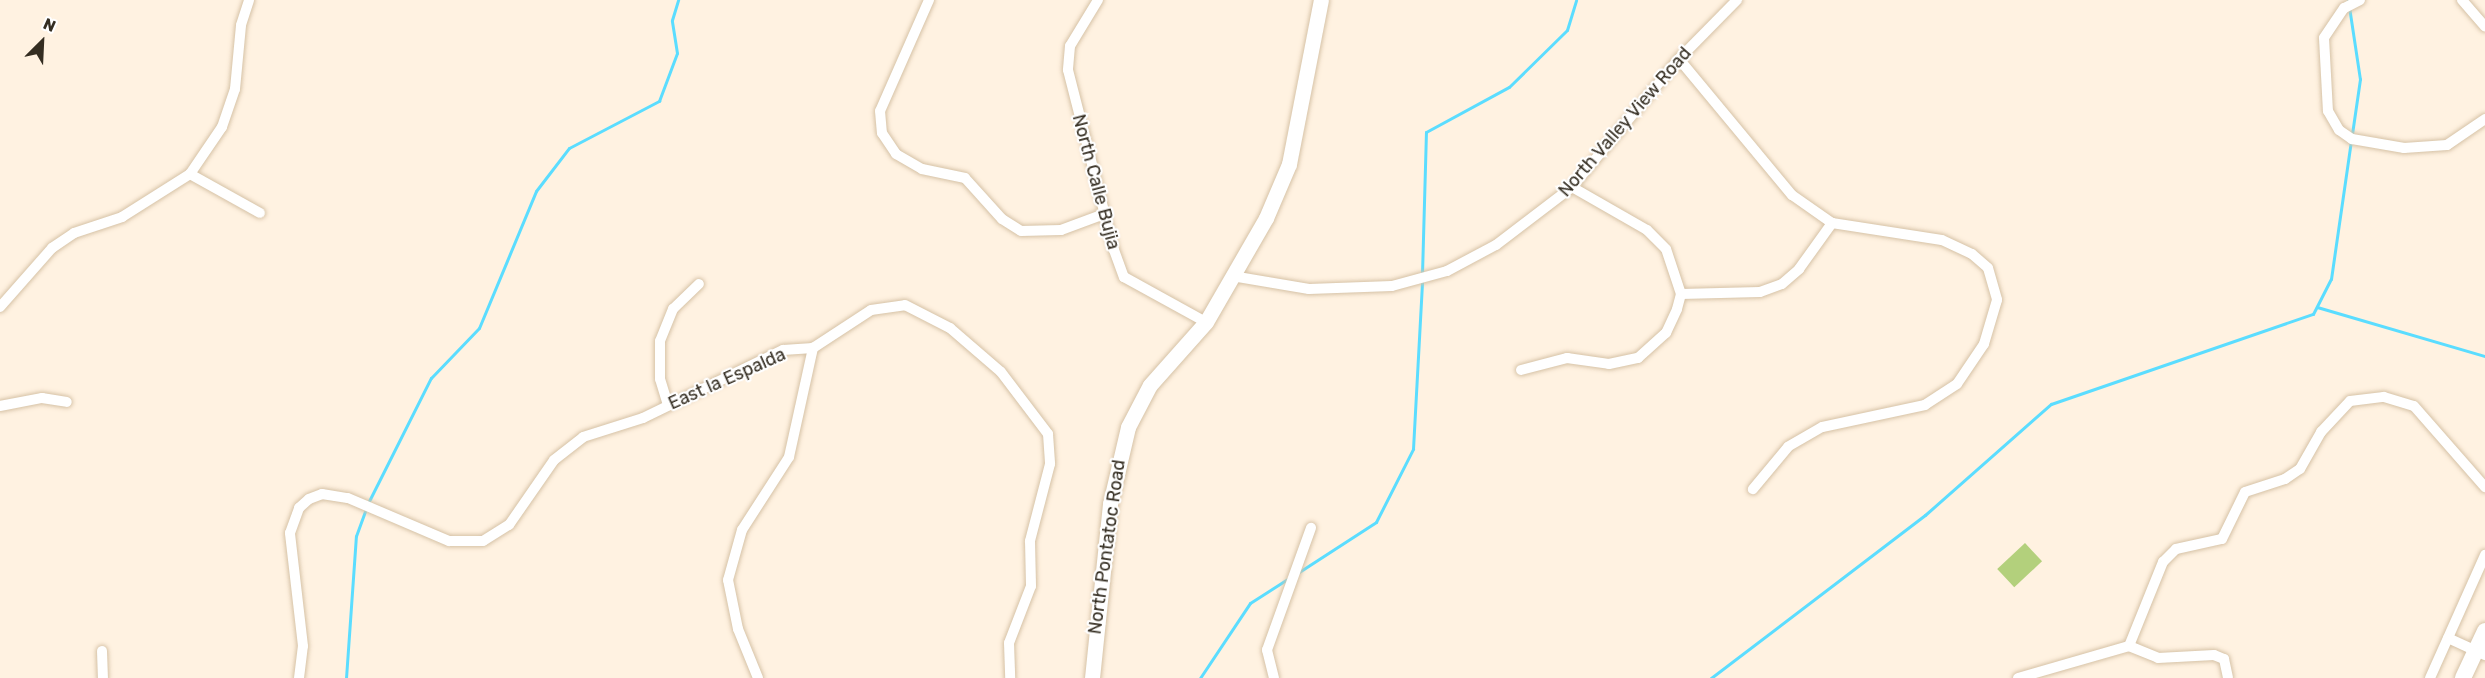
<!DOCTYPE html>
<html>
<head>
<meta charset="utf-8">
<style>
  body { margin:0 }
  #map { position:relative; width:2485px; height:678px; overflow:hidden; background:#fff2e1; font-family:Rubik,sans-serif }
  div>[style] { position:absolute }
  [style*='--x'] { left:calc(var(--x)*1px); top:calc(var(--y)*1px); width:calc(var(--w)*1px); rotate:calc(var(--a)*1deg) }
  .green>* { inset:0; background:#b3d07c; transform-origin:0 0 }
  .stream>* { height:3px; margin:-1.5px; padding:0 1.5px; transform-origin:1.5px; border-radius:1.5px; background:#5bddff }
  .roads { filter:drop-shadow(0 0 2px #d6c2a6) drop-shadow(0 0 2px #d6c2a6) }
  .street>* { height:10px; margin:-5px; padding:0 5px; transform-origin:5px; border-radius:5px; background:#fff }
  .secondary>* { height:15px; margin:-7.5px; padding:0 7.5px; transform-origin:7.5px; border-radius:7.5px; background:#fff }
  .primary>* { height:16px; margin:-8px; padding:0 8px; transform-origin:8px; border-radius:8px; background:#fff }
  span { translate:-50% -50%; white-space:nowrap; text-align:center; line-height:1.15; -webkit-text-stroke:4.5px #fff; paint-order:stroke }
  .street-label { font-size:18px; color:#342d21 }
  .north { position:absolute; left:12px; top:12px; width:60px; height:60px; -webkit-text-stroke:4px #fff; paint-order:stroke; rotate:24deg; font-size:16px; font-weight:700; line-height:24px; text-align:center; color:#342d21 }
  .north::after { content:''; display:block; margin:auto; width:21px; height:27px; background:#342d21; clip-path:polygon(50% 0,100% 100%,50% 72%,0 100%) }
</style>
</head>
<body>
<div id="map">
  <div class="green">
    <i style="left:2025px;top:543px;width:25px;height:38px;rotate:47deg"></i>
  </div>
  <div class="stream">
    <i style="--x:2348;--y:0;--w:80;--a:81.4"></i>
    <i style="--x:2360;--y:79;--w:56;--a:98.3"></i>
    <i style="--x:1422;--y:274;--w:142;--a:-88.4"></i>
    <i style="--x:1426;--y:132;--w:94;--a:-28.5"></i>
    <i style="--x:1509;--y:87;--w:81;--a:-44.5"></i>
    <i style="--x:1567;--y:30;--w:31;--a:-73"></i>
    <i style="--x:2317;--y:307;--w:175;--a:16.3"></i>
    <i style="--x:368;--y:503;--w:140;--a:-63.3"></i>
    <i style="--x:431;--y:378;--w:69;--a:-46.2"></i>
    <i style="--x:479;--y:328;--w:148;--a:-67.4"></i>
    <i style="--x:536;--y:191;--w:54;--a:-52.5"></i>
    <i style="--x:569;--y:148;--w:102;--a:-27.6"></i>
    <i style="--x:659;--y:101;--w:51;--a:-69.4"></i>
    <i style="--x:677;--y:53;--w:33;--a:-99"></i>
    <i style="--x:672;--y:20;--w:21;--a:-73"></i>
    <i style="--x:1299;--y:572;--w:92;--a:-33"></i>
    <i style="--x:1376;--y:522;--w:82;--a:-63.1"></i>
    <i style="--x:1413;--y:449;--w:168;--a:-86.9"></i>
    <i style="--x:346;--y:678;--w:142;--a:-86"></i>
    <i style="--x:356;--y:536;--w:29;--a:-70"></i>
    <i style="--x:1200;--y:678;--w:90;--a:-56.3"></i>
    <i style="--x:1250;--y:603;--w:46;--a:-32.7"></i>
    <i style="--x:1711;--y:678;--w:269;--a:-37.3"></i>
    <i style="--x:1925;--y:515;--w:168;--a:-41.4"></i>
    <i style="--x:2051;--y:404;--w:277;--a:-19"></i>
    <i style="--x:2313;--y:314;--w:39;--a:-63"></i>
    <i style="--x:2331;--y:279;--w:139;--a:-81.8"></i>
  </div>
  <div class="roads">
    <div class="street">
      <i style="--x:929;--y:0;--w:121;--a:113.8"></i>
      <i style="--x:880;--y:111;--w:22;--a:85"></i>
      <i style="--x:882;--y:133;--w:25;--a:56"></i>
      <i style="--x:896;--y:154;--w:30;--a:30"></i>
      <i style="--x:922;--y:169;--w:44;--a:11.8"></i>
      <i style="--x:965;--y:178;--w:55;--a:47.9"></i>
      <i style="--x:1002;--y:219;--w:22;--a:32"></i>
      <i style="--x:1021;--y:231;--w:40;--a:-1.4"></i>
      <i style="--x:1061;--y:230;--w:46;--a:-20.4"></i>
      <i style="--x:1098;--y:0;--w:54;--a:121.3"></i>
      <i style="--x:1070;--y:46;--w:24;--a:95"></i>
      <i style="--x:1068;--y:70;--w:186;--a:75.7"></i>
      <i style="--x:1114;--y:250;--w:29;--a:70"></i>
      <i style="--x:1124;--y:277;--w:94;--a:28.8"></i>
      <i style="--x:2360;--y:0;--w:18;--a:153"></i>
      <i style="--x:2344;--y:8;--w:36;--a:124"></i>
      <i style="--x:2324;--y:38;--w:73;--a:86.9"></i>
      <i style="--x:2328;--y:111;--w:22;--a:60"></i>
      <i style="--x:2339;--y:130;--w:16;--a:35"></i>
      <i style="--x:2352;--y:139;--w:53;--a:9.8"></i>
      <i style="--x:2404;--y:148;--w:43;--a:-4"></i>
      <i style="--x:2447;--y:145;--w:46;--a:-34.4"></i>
      <i style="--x:2462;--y:0;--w:35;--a:49"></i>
      <i style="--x:1679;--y:59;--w:177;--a:50.3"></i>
      <i style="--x:1792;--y:195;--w:49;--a:35"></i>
      <i style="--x:1832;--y:223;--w:111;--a:8.8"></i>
      <i style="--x:1942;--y:240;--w:33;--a:25"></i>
      <i style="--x:1972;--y:254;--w:21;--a:41"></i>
      <i style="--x:1988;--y:268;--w:33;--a:74"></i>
      <i style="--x:1997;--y:300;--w:46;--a:106.5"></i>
      <i style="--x:1984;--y:344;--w:48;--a:124"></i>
      <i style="--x:1957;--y:384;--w:38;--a:147"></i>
      <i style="--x:1925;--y:405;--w:105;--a:167.9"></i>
      <i style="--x:1822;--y:427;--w:39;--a:150"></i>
      <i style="--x:1788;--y:447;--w:55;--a:129.8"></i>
      <i style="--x:190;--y:174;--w:80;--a:29.1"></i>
      <i style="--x:1232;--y:276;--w:78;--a:9.6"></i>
      <i style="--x:1309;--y:289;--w:83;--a:-2.1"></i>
      <i style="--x:1392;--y:286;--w:57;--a:-15.3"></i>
      <i style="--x:1447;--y:271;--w:55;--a:-28"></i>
      <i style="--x:1496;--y:245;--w:96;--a:-37.3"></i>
      <i style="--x:1572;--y:187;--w:167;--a:-50.1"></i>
      <i style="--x:1679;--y:59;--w:83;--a:-45.5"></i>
      <i style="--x:1681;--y:294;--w:79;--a:-1.5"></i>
      <i style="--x:1760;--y:292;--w:23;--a:-20"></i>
      <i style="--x:1782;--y:284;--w:23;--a:-41"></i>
      <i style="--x:1799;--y:269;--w:57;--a:-54.3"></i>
      <i style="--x:0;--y:307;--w:79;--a:-48.6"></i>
      <i style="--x:52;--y:248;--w:27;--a:-34"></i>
      <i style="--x:74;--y:233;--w:51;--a:-18.4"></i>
      <i style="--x:122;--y:217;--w:80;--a:-32.3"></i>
      <i style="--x:190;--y:174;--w:57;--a:-55.8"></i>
      <i style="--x:222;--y:127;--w:40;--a:-71.1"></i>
      <i style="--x:235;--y:89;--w:64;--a:-84.6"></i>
      <i style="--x:241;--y:25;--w:26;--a:-72"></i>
      <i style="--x:1521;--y:370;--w:48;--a:-14.6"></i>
      <i style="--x:1567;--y:358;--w:42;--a:8.1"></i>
      <i style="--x:1609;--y:364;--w:30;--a:-12"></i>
      <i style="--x:1638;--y:358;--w:38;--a:-42"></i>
      <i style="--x:1666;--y:333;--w:26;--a:-65"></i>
      <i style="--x:1677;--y:309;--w:16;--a:-75"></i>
      <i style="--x:1681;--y:294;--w:47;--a:-108.4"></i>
      <i style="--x:1666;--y:249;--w:27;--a:-135"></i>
      <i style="--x:1647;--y:230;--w:86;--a:-150.2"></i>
      <i style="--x:668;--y:405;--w:27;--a:-107"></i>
      <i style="--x:660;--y:379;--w:38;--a:-90"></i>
      <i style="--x:660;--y:341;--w:35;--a:-68"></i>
      <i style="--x:673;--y:309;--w:36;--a:-44"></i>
      <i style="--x:0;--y:406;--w:43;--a:-10.8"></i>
      <i style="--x:42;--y:398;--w:25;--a:9"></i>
      <i style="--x:2448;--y:638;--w:41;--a:24.7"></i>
      <i style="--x:2129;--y:646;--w:91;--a:-68"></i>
      <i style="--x:2163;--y:562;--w:18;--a:-45"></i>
      <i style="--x:2176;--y:549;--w:47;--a:-12.3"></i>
      <i style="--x:2222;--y:539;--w:52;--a:-63.9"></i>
      <i style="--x:2245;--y:492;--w:42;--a:-18"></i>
      <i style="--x:2285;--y:479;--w:18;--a:-34"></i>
      <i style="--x:2300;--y:469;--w:43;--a:-60.4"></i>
      <i style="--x:2321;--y:432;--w:42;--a:-46.9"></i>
      <i style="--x:2350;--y:401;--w:34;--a:-7"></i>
      <i style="--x:2384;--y:397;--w:31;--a:17"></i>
      <i style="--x:2414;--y:406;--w:108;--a:48.8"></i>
      <i style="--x:102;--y:651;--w:27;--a:88"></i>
      <i style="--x:299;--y:678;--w:32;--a:-83"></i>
      <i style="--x:303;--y:646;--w:114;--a:-96.6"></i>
      <i style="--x:290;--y:533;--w:27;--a:-70"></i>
      <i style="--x:299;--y:508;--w:13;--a:-42"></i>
      <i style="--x:309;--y:499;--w:14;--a:-21"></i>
      <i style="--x:322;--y:494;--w:26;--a:9"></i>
      <i style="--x:348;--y:498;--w:110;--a:23.1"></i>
      <i style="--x:449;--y:541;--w:34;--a:0"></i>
      <i style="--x:483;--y:541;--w:31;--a:-32"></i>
      <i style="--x:509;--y:525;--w:79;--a:-55.3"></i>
      <i style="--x:554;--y:460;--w:37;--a:-38"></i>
      <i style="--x:583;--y:437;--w:63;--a:-17.6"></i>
      <i style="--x:643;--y:418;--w:156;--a:-25.9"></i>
      <i style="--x:783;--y:350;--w:30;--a:-4"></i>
      <i style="--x:813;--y:348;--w:69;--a:-33.2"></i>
      <i style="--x:871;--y:310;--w:34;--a:-8"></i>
      <i style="--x:905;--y:305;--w:51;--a:27.1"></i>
      <i style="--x:950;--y:328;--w:67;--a:40.8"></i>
      <i style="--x:1001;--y:372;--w:78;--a:52.8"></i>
      <i style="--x:1048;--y:434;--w:30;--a:86"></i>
      <i style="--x:1050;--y:464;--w:80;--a:104.6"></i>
      <i style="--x:1030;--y:541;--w:45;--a:88.7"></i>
      <i style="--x:1031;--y:586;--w:61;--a:111.1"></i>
      <i style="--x:1009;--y:643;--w:35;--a:88"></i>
      <i style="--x:758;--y:678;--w:53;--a:-112.2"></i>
      <i style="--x:738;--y:629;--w:50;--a:-101.5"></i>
      <i style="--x:728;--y:580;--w:52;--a:-74.4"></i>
      <i style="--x:742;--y:530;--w:87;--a:-57.2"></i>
      <i style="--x:789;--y:457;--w:112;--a:-77.6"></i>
      <i style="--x:1274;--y:678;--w:29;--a:-104"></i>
      <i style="--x:1267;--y:650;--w:130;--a:-70.2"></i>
      <i style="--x:2018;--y:678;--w:116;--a:-16.1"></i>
      <i style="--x:2129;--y:646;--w:31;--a:22"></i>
      <i style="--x:2158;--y:658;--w:56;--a:-3.1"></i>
      <i style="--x:2214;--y:655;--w:11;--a:22"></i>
      <i style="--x:2224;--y:659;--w:19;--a:78"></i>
      <i style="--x:2430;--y:678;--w:135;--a:-65.9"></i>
    </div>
    <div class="secondary">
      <i style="--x:1092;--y:678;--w:175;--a:-84.1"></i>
      <i style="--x:1110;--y:504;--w:79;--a:-76.8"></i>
      <i style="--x:1128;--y:427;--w:47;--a:-62.4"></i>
      <i style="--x:1150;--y:385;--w:84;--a:-48.4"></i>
      <i style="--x:1206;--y:322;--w:120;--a:-60"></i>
      <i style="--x:1266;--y:218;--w:59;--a:-66.9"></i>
      <i style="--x:1289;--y:164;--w:167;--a:-79"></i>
    </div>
    <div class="primary">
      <i style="--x:2463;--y:678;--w:52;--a:-64.9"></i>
    </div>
  </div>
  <div class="street-label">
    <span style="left:1625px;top:122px;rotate:-49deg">North Valley View Road</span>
    <span style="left:1096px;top:182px;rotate:75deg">North Calle Bujia</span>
    <span style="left:727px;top:379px;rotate:-24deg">East la Espalda</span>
    <span style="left:1107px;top:547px;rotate:-82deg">North Pontatoc Road</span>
  </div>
  <div class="north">N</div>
</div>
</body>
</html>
